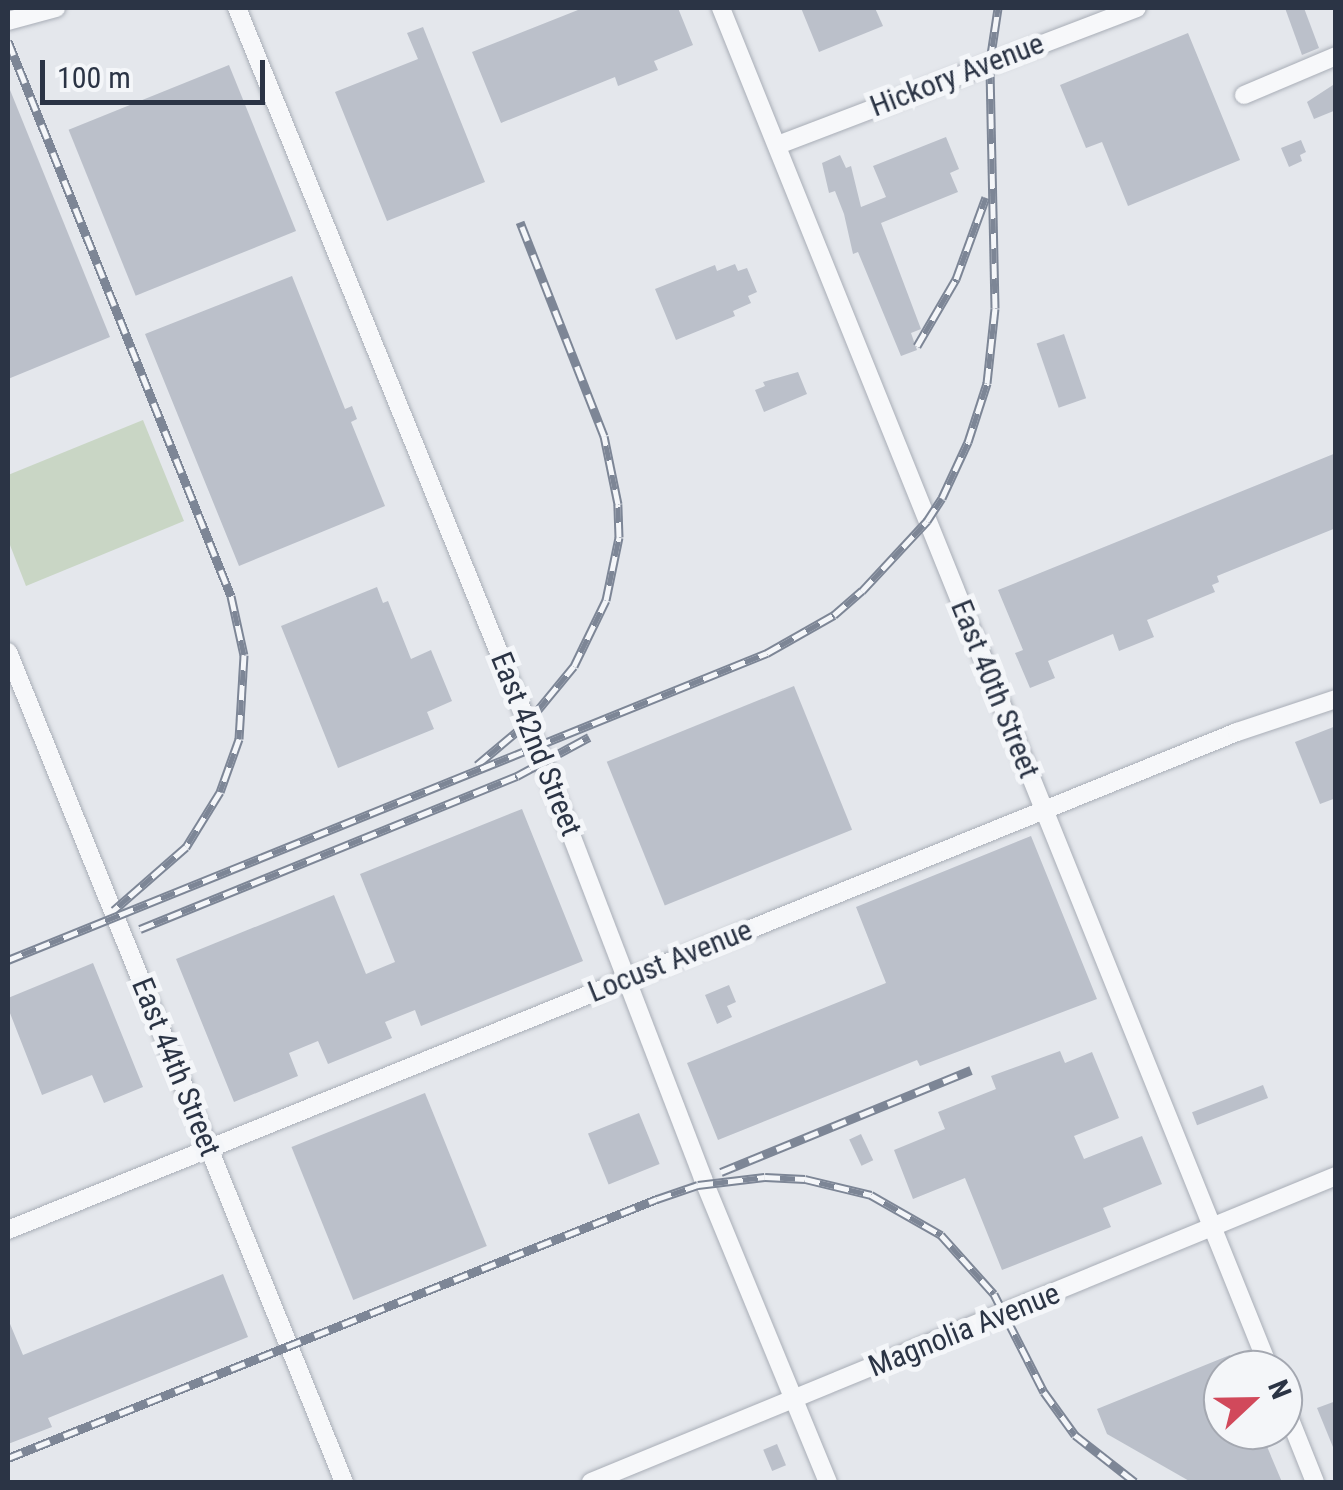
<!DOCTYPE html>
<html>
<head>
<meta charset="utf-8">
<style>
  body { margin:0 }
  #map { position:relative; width:1343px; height:1490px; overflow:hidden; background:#e4e7ec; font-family:"Roboto Condensed",sans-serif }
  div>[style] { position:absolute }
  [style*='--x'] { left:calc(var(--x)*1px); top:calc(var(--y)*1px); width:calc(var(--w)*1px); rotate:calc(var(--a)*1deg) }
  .green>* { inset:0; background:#c9d6c5 }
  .building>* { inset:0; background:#bbc0ca; transform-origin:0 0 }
  .roads { filter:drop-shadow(0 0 2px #a9aeb7) drop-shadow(0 0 2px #a9aeb7) }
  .minor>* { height:18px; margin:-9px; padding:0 9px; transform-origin:9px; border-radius:9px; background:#f7f8fa }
  .rail>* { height:9px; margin-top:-4.5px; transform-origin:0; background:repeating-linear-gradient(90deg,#f4f6f9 0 15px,#7d8696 0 30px); box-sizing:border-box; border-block:2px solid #7d8696 }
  span { translate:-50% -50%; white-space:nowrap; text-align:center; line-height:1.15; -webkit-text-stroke:10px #f4f6f9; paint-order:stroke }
  .street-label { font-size:30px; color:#2b3445 }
  .frame { position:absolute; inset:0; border:10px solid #2b3445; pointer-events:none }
  .north { position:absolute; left:1203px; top:1350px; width:100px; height:100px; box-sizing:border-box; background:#f4f6f9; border:2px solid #a4a8b1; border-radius:50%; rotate:68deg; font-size:28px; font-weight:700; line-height:40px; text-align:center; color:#2b3445 }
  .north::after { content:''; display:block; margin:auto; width:35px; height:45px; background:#d1495b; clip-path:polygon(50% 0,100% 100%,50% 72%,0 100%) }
  .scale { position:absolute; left:40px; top:60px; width:225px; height:45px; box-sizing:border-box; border:5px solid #2b3445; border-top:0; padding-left:12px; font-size:30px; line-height:35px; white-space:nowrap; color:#2b3445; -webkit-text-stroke:8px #f4f6f9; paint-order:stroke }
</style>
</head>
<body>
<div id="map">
  <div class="green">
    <i style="clip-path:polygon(143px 420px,184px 521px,26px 586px,8px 540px,8px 475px)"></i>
  </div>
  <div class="building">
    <i style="clip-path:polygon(583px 8px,678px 8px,693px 45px,654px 61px,658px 70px,618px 86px,615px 77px,501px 123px,472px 52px)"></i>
    <i style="clip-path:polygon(801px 8px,875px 8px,883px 26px,819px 52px)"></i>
    <i style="clip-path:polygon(1285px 8px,1304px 8px,1319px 48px,1302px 55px)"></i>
    <i style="clip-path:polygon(423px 27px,485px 182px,387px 221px,335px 92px,418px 59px,407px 33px)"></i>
    <i style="clip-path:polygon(1188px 33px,1240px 160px,1128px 206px,1102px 142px,1086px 148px,1060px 85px)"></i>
    <i style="left:229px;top:65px;width:179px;height:173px;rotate:68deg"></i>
    <i style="clip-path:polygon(8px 85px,110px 337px,8px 379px)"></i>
    <i style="clip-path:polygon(1333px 85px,1336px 110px,1314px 119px,1307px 102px)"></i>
    <i style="clip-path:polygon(946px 137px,959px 169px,950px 173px,958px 192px,881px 223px,921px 329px,911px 333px,917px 350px,901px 356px,858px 252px,853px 254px,844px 214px,835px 191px,829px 193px,822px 163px,840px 155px,846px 168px,851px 166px,861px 207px,886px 197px,873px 166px)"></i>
    <i style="clip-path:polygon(1301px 140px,1306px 152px,1300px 155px,1302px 161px,1289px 167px,1281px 148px)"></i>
    <i style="clip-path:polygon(735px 264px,738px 271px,747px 268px,757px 292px,748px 296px,751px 303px,733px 311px,735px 316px,676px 340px,655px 289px,715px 265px,717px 271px)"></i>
    <i style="clip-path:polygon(292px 276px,345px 409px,352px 406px,357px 419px,351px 422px,385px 506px,239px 566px,145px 334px)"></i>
    <i style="left:1064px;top:334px;width:68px;height:29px;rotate:71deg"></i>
    <i style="clip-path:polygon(798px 372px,807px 394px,764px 412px,755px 390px,765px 386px,763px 382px)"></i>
    <i style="clip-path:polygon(1336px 453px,1336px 528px,1217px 576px,1219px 582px,1212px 585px,1215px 592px,1147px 620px,1154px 637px,1119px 651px,1113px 634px,1048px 661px,1055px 678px,1030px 688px,1015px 653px,1023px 650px,998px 590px)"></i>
    <i style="clip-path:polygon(377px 587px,383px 603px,388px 601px,411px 659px,431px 650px,452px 701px,427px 712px,434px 729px,338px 768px,281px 626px)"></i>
    <i style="left:794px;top:686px;width:155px;height:202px;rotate:68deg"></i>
    <i style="clip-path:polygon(1336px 726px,1336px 798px,1320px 804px,1295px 742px)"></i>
    <i style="clip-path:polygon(522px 809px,583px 961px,421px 1026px,415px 1010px,385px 1022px,392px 1038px,328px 1064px,318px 1041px,289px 1053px,298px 1076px,234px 1102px,176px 959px,334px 895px,366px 974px,395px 962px,360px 874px)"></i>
    <i style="clip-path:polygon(1031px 836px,1097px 999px,920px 1066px,917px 1060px,718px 1140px,687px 1063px,886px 983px,856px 907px)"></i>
    <i style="clip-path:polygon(93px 963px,143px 1087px,104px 1103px,92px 1075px,42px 1095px,8px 1008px,8px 998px)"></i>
    <i style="clip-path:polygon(729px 985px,736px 1002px,727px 1006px,732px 1017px,717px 1024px,705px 995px)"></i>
    <i style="clip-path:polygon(1060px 1051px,1065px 1063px,1092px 1052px,1119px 1118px,1074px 1136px,1084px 1159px,1142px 1136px,1162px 1184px,1103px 1208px,1111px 1227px,1002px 1270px,965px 1178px,913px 1199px,894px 1150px,945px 1129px,938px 1112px,996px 1089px,991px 1076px)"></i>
    <i style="left:1263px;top:1085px;width:14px;height:76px;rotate:69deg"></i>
    <i style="left:425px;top:1093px;width:165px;height:144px;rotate:68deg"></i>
    <i style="left:639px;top:1113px;width:55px;height:55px;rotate:68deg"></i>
    <i style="left:861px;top:1134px;width:29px;height:13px;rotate:65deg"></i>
    <i style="clip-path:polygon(223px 1274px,248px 1337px,48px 1418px,52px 1427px,8px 1444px,8px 1319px,23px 1355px)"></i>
    <i style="clip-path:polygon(1230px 1355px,1236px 1370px,1223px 1370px,1223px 1430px,1260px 1430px,1282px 1482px,1191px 1482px,1107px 1434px,1097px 1409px)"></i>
    <i style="clip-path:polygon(1336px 1401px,1336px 1452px,1335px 1452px,1317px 1408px)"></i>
    <i style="left:777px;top:1444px;width:23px;height:15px;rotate:67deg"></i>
  </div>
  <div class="roads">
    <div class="minor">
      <i style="--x:237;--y:8;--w:797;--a:67.88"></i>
      <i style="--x:537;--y:746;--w:464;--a:69"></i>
      <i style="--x:703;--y:1179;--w:328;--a:67.6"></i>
      <i style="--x:721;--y:8;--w:1468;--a:68.05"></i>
      <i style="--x:8;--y:21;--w:50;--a:-15.2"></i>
      <i style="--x:1244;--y:95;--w:100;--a:-23"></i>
      <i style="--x:778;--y:145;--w:384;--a:-20.9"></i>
      <i style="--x:8;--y:652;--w:895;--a:67.96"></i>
      <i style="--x:8;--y:1230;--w:1326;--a:-22.06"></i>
      <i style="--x:1237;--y:732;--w:104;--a:-18.4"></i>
      <i style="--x:1283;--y:1402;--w:86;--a:68.2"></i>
      <i style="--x:591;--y:1482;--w:805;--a:-22.33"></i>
    </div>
  </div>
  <div class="rail">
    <i style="--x:8;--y:41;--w:598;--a:68.11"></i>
    <i style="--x:231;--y:596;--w:60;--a:77.6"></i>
    <i style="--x:244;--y:655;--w:84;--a:93.4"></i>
    <i style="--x:239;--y:739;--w:56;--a:109.7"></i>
    <i style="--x:220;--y:792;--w:65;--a:121.7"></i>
    <i style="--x:186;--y:847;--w:96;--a:138.8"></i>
    <i style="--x:917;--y:346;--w:78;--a:-59.8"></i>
    <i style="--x:956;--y:279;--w:87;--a:-69.9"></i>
    <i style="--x:477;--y:765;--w:67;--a:-40.1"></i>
    <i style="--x:528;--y:722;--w:72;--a:-50.6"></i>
    <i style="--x:574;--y:666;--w:73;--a:-64.1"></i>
    <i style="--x:606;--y:600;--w:64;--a:-78.3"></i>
    <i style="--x:619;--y:537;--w:33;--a:-92"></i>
    <i style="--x:618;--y:504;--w:69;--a:-101.6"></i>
    <i style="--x:604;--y:436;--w:230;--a:-111.4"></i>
    <i style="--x:140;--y:929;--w:407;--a:-22.1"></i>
    <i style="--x:517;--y:776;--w:82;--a:-28.4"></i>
    <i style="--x:8;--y:960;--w:819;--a:-22.02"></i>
    <i style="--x:767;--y:653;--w:77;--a:-29.6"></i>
    <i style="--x:834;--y:615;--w:37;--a:-41"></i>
    <i style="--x:862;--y:591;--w:96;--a:-47.1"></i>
    <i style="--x:927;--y:521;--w:27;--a:-57"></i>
    <i style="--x:942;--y:498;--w:62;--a:-65.1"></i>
    <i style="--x:968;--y:442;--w:62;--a:-72.1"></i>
    <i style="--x:987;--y:383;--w:75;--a:-83.9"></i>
    <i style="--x:995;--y:308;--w:247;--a:-91.2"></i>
    <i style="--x:990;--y:61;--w:54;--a:-81.4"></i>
    <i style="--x:721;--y:1172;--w:270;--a:-22.2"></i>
    <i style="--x:8;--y:1458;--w:699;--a:-21.76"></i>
    <i style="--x:657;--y:1199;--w:43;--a:-18.9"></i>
    <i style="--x:698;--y:1185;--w:67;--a:-6.8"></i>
    <i style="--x:765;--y:1177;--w:40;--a:2.9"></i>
    <i style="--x:805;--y:1179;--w:68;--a:13.6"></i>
    <i style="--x:871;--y:1195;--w:81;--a:29.7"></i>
    <i style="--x:941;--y:1235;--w:79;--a:48.1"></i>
    <i style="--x:994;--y:1294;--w:110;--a:63"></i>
    <i style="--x:1044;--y:1392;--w:53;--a:54.2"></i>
    <i style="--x:1075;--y:1435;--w:76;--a:38.1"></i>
  </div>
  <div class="street-label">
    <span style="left:957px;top:75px;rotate:-21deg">Hickory Avenue</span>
    <span style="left:995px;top:689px;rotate:68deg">East 40th Street</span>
    <span style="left:536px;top:744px;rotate:68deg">East 42nd Street</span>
    <span style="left:670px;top:961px;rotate:-22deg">Locust Avenue</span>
    <span style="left:176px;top:1067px;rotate:68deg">East 44th Street</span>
    <span style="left:964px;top:1330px;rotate:-22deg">Magnolia Avenue</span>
  </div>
  <div class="frame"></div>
  <div class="north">N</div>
  <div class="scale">100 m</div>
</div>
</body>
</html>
